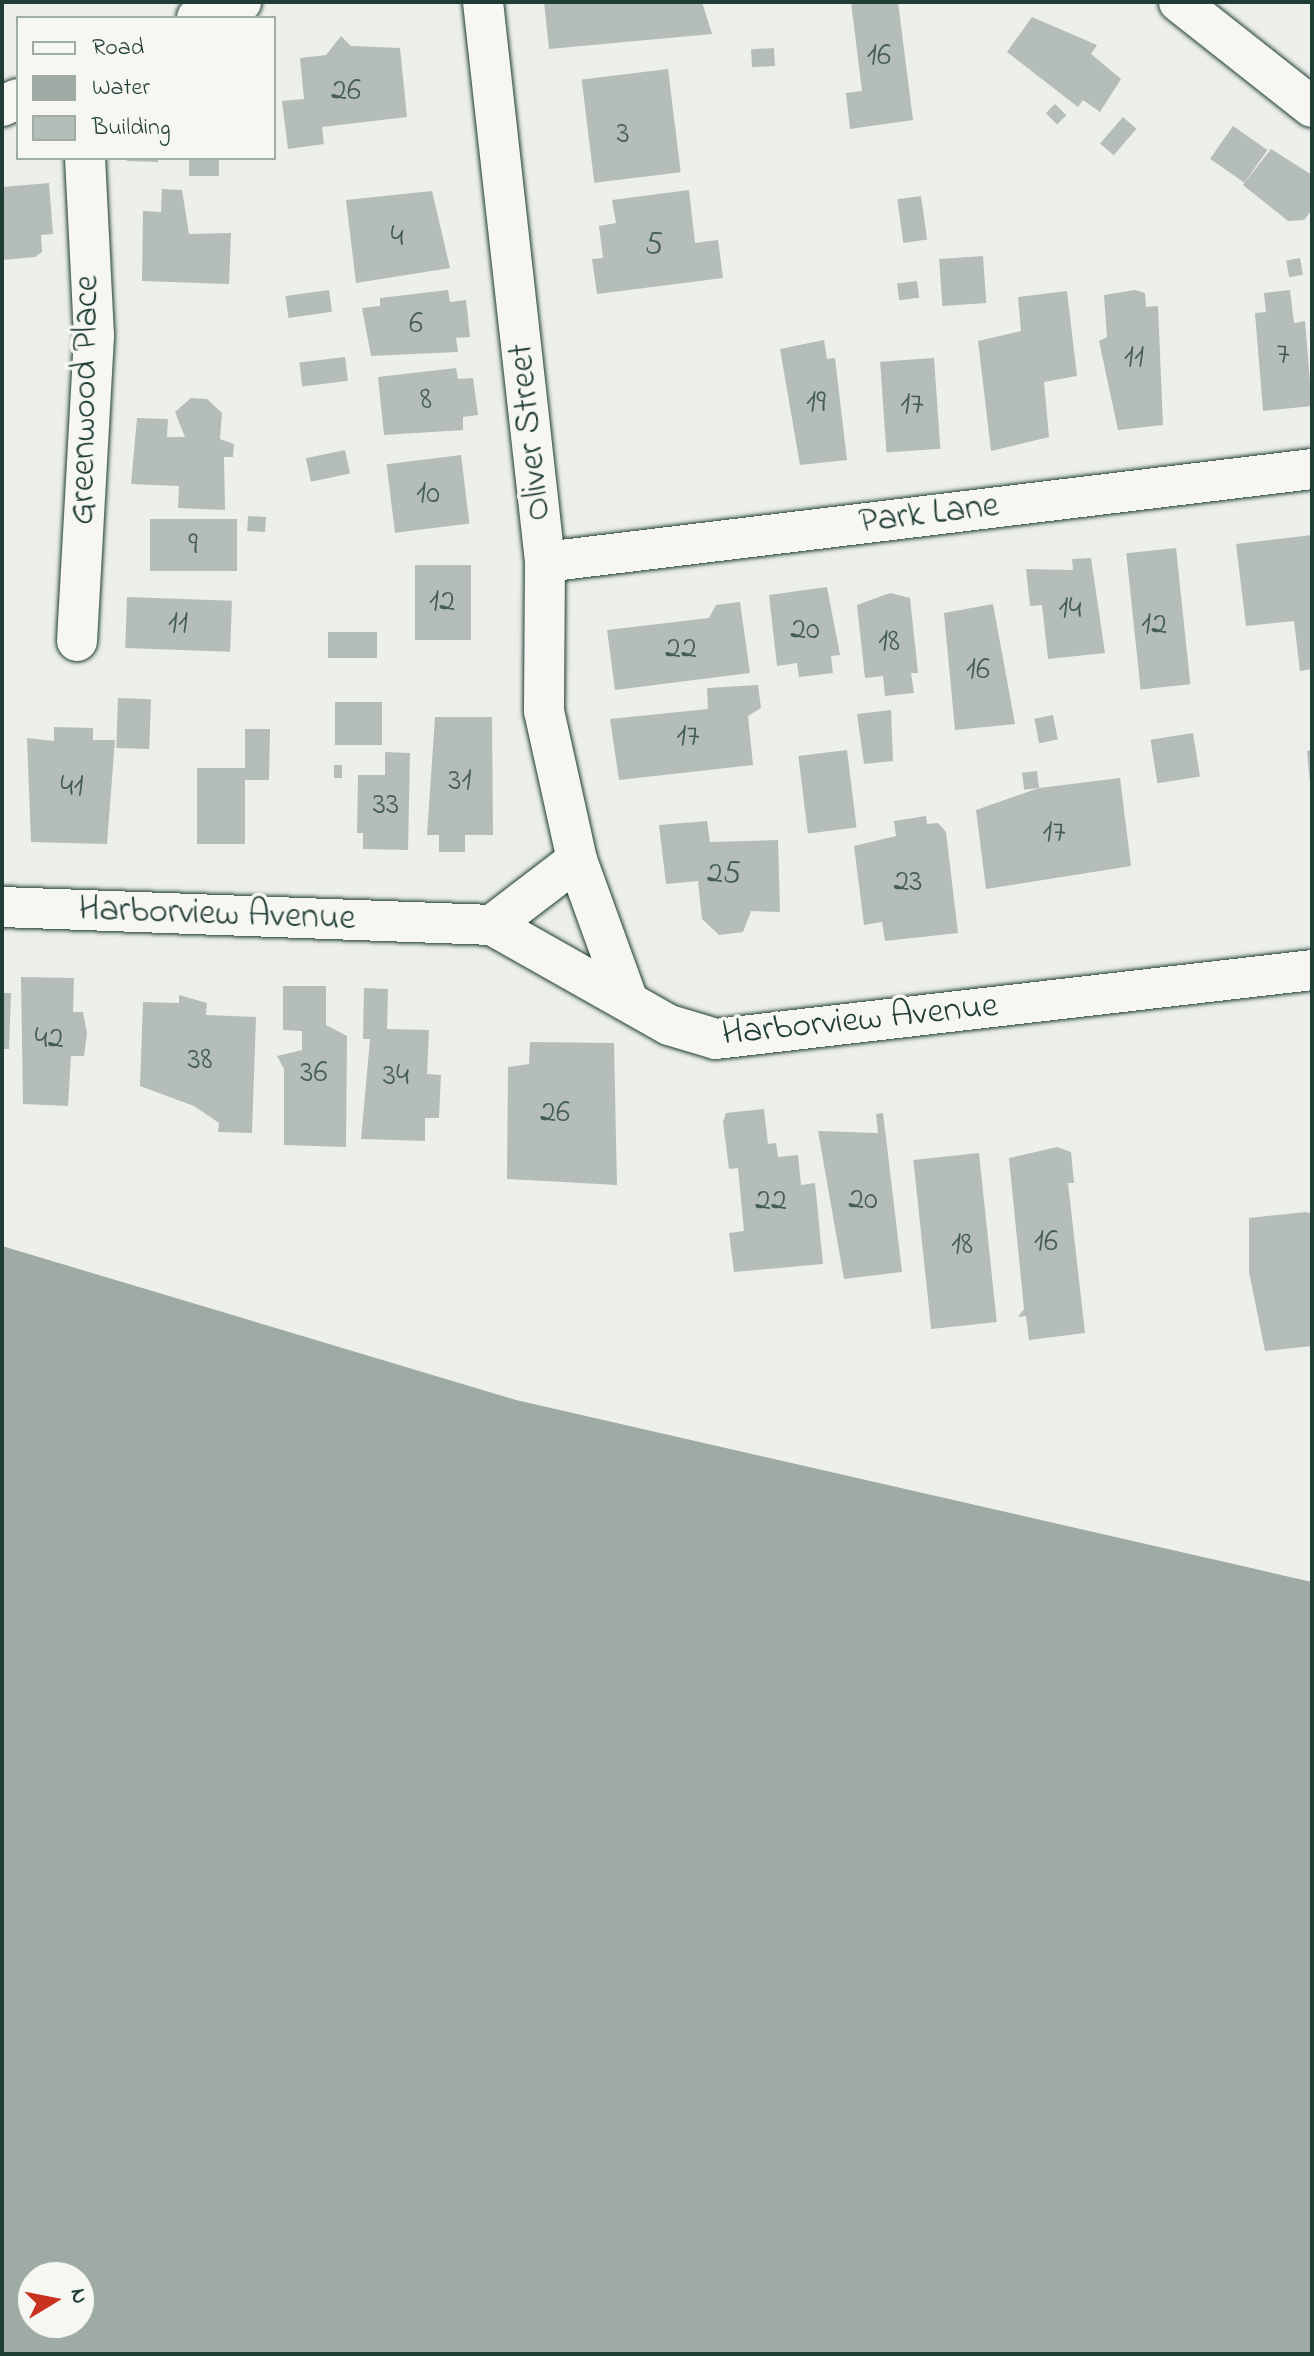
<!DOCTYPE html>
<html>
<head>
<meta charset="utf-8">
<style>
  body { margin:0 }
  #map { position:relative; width:1314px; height:2356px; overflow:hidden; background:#edefea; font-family:"Indie Flower",sans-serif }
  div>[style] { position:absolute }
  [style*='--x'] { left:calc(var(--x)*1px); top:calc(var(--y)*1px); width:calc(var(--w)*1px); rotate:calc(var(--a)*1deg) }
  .water>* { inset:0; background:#9faaa4 }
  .building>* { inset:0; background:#b4bdb8; transform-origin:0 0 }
  .roads { filter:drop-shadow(0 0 2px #1f3d34) drop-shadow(0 0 2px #1f3d34) }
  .street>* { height:40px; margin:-20px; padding:0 20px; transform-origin:20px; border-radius:20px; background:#f6f6f2 }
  span { translate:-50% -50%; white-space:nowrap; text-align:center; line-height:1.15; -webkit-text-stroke:7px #f6f6f2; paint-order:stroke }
  .number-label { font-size:32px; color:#445d55 }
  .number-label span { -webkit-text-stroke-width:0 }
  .street-label { font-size:36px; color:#1f3d34 }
  .frame { position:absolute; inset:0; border:4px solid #1f3d34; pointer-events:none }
  .legend { position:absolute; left:16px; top:16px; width:260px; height:144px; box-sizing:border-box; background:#f6f6f2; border:2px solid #a0aca6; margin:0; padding:10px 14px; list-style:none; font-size:24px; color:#1f3d34 }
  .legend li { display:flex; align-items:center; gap:16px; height:40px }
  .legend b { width:40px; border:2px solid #a0aca6 }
  .north { position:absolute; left:16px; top:2260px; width:80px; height:80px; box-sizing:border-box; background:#f6f6f2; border:2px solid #a0aca6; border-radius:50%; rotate:80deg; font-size:22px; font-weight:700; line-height:32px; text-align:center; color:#1f3d34 }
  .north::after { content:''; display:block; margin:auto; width:28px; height:36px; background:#c8321e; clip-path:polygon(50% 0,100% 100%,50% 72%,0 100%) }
</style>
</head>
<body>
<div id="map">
  <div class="water">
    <i style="clip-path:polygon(evenodd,2px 1246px,516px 1400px,1312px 1582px,1312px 2354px,2px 2354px,2px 1246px,32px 2276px,80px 2276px,80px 2324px,32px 2324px,32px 2276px)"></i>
  </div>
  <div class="building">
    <i style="clip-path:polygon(544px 2px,702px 2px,712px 34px,549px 49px)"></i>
    <i style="clip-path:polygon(851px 2px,898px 2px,913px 120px,850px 129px,846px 93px,862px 91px)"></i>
    <i style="clip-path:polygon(1032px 17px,1097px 45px,1091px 54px,1121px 79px,1100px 112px,1083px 100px,1078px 107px,1007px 52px)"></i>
    <i style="clip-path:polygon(341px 36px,351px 46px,400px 48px,407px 117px,322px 127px,324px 144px,288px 149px,282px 101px,304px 99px,300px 58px,326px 55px)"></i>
    <i style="left:774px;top:48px;width:18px;height:23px;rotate:87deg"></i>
    <i style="left:668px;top:69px;width:104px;height:87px;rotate:83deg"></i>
    <i style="left:1055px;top:104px;width:16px;height:13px;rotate:45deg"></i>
    <i style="left:1123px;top:117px;width:18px;height:35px;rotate:41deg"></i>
    <i style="left:1233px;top:126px;width:42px;height:40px;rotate:35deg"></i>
    <i style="clip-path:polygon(1271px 149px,1312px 175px,1312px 210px,1304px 220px,1288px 221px,1243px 185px)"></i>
    <i style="clip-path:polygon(127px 158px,158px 158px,158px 162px,127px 161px)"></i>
    <i style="left:189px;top:158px;width:30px;height:18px"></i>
    <i style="clip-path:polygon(49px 183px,53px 234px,41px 235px,42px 252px,35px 257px,2px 260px,2px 187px)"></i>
    <i style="clip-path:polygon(162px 189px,182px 190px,189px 234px,231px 233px,229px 284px,142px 281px,143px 211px,161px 212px)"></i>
    <i style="clip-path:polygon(689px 190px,695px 243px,718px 240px,723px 278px,597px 294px,592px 259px,603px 258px,599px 226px,616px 223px,612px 200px)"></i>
    <i style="clip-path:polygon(432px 191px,450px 268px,356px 283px,346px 200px)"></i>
    <i style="left:921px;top:196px;width:44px;height:24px;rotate:82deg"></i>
    <i style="left:983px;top:256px;width:47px;height:44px;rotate:86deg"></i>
    <i style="left:1300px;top:258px;width:17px;height:14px;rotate:80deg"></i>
    <i style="left:917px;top:281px;width:17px;height:20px;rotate:83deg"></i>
    <i style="left:329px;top:290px;width:22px;height:44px;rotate:82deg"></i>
    <i style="clip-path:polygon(448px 290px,450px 302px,466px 300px,470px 337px,456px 338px,458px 352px,371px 356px,362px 308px,380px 306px,380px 298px)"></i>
    <i style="clip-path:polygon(1135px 290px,1145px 293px,1146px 307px,1158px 306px,1163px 425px,1118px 430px,1099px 341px,1107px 337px,1104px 295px)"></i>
    <i style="clip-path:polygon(1290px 290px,1294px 323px,1305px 321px,1312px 406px,1263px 411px,1255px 313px,1266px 312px,1264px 293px)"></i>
    <i style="clip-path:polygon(1067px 291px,1077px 376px,1044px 382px,1049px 437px,991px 451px,978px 341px,1021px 331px,1018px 297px)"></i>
    <i style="clip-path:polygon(824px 340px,827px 359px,835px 358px,847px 460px,800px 465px,780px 349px)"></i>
    <i style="left:345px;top:357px;width:24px;height:46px;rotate:83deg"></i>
    <i style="left:934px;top:358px;width:91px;height:54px;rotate:86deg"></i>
    <i style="clip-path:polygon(456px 368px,458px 379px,473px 378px,478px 415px,463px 417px,463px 430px,384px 435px,378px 377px)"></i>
    <i style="clip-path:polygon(191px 398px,207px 399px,222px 413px,220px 439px,234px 444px,233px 457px,224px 457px,225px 510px,178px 508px,179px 486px,131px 484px,137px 418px,168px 419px,167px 437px,185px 437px,175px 412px)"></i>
    <i style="left:345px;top:450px;width:24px;height:40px;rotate:78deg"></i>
    <i style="left:461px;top:455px;width:69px;height:75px;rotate:83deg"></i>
    <i style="left:248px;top:516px;width:18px;height:15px;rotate:3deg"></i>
    <i style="left:150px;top:519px;width:87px;height:52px"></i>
    <i style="clip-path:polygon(1312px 535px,1312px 669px,1300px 671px,1294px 621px,1246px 626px,1236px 544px)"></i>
    <i style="left:1176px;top:548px;width:137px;height:50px;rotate:84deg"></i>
    <i style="clip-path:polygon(1091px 558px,1105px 653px,1048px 659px,1042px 605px,1030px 606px,1026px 569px,1073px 570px,1072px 559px)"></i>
    <i style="left:415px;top:565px;width:56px;height:75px"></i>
    <i style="clip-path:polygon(827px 587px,840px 655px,831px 656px,833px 673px,799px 677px,797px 663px,777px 666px,769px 595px)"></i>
    <i style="clip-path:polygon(890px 593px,910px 598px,918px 673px,911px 673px,914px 693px,885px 696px,883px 676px,865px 678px,857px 605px)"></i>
    <i style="left:127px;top:597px;width:105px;height:51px;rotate:2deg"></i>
    <i style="clip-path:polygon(740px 602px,750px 673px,615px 690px,607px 630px,709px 618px,716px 605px)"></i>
    <i style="clip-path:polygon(993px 604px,1015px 724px,955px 730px,944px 613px)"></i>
    <i style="left:328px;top:632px;width:49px;height:26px"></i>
    <i style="clip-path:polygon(758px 685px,761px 708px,748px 716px,753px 765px,619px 780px,610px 719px,708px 709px,707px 688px)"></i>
    <i style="left:118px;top:698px;width:33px;height:50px;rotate:2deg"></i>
    <i style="left:335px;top:702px;width:47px;height:43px"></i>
    <i style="clip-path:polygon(891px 710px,893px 761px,864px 764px,857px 714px)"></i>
    <i style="left:1053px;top:715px;width:25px;height:19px;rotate:79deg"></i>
    <i style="clip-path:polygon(435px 717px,492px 717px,493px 835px,465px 835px,465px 852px,439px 852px,439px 835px,427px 835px)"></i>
    <i style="clip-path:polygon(54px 727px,93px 728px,93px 740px,115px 740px,107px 844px,31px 842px,27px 738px,54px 741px)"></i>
    <i style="clip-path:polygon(245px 729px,270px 729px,269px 780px,245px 780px,245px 844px,197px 844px,197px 768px,245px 768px)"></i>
    <i style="left:1193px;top:733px;width:44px;height:43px;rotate:81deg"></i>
    <i style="left:847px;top:750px;width:78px;height:49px;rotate:83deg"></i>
    <i style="clip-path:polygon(1312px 750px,1312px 782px,1310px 782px,1307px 751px)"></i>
    <i style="clip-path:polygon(385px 752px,410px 753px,408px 850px,363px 849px,363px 833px,357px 833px,358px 775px,385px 775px)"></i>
    <i style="left:334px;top:765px;width:8px;height:13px"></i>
    <i style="left:1037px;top:771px;width:17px;height:15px;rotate:83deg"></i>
    <i style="clip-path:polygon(1120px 778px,1131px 866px,986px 889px,976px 810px,1039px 788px)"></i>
    <i style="clip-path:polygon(926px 816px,927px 824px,938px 823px,946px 832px,958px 933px,885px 941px,882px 922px,864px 925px,854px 846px,896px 836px,894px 821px)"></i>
    <i style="clip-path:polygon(707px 821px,710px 842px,778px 840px,780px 912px,751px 911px,743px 932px,719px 935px,702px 919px,698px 881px,666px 884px,659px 825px)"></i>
    <i style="clip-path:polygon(21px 977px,74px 978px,73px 1012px,83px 1012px,87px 1033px,84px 1056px,71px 1056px,68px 1106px,23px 1104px)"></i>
    <i style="clip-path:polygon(283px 986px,326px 986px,326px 1025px,347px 1036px,346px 1147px,284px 1145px,284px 1069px,277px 1056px,302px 1050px,302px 1031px,283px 1030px)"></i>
    <i style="clip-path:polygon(364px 988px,388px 989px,387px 1029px,429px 1030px,427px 1074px,441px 1075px,439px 1118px,425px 1118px,425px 1141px,361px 1139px,370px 1039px,363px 1039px)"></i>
    <i style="clip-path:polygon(2px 993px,11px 993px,9px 1049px,2px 1049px)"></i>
    <i style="clip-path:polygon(179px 995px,207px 1003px,206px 1015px,256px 1017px,252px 1133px,218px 1132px,219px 1123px,194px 1106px,140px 1086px,143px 1002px,179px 1003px)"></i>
    <i style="clip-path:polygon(530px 1042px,614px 1043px,617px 1185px,507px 1179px,508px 1067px,529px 1064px)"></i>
    <i style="clip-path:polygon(764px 1109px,768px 1144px,776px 1143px,778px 1157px,798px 1155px,801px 1185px,815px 1183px,823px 1264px,734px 1272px,729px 1233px,744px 1231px,738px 1168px,729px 1169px,723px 1122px,726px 1113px)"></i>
    <i style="clip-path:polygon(883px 1113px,902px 1272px,844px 1279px,818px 1131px,878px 1133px,876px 1114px)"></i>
    <i style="clip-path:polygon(1057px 1147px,1071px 1152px,1074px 1183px,1068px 1183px,1085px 1333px,1029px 1340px,1026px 1316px,1018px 1317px,1024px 1309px,1009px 1158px)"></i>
    <i style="left:979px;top:1153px;width:170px;height:66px;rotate:84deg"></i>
    <i style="clip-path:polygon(1306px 1212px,1312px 1214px,1312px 1346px,1265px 1351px,1249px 1272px,1249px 1218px)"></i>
  </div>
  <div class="roads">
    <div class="street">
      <i style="--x:483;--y:2;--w:563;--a:83.68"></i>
      <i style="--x:545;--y:562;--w:149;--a:90.4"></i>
      <i style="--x:544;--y:711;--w:153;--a:77.5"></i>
      <i style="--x:577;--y:860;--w:150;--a:70.1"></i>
      <i style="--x:1179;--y:2;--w:169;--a:38.3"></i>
      <i style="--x:197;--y:18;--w:47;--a:-20"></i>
      <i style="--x:2;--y:106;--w:17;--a:-24"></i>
      <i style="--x:545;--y:562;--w:773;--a:-6.91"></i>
      <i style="--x:77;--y:641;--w:306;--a:-86.8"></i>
      <i style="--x:94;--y:335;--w:177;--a:-92.9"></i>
      <i style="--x:2;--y:907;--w:490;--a:2.1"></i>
      <i style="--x:492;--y:925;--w:203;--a:29.5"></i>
      <i style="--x:669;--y:1025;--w:49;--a:16.6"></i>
      <i style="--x:716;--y:1039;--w:600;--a:-6.6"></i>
      <i style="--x:492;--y:925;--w:107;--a:-37.4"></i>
    </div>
  </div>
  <div class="number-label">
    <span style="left:879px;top:57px">16</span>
    <span style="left:346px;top:92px">26</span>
    <span style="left:623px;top:135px">3</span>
    <span style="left:397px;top:238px">4</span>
    <span style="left:654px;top:246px">5</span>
    <span style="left:416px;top:325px">6</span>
    <span style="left:1283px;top:356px">7</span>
    <span style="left:1134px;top:359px">11</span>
    <span style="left:426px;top:401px">8</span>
    <span style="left:816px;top:404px">19</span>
    <span style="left:912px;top:406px">17</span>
    <span style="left:428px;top:495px">10</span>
    <span style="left:193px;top:546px">9</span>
    <span style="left:442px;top:603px">12</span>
    <span style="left:1070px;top:610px">14</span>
    <span style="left:178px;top:625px">11</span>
    <span style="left:1154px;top:626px">12</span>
    <span style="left:805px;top:631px">20</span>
    <span style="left:889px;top:643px">18</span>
    <span style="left:681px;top:650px">22</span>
    <span style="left:978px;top:671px">16</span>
    <span style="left:688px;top:738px">17</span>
    <span style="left:460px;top:782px">31</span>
    <span style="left:72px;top:788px">41</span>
    <span style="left:386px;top:806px">33</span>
    <span style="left:1054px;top:834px">17</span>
    <span style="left:724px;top:875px">25</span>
    <span style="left:908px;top:883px">23</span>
    <span style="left:49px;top:1040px">42</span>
    <span style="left:200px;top:1061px">38</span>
    <span style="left:314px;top:1074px">36</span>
    <span style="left:396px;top:1077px">34</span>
    <span style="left:555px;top:1114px">26</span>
    <span style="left:863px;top:1201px">20</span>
    <span style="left:771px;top:1202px">22</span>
    <span style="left:1046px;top:1243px">16</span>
    <span style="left:962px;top:1246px">18</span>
  </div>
  <div class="street-label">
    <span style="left:86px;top:400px;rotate:-89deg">Greenwood Place</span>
    <span style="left:531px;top:432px;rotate:-96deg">Oliver Street</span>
    <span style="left:929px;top:515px;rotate:-7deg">Park Lane</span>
    <span style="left:217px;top:915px;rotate:2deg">Harborview Avenue</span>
    <span style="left:860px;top:1021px;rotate:-6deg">Harborview Avenue</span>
  </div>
  <div class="frame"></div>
  <ul class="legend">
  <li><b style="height:10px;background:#f6f6f2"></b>Road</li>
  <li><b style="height:22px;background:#9faaa4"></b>Water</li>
  <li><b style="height:22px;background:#b4bdb8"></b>Building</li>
  </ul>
  <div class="north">N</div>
</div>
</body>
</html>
